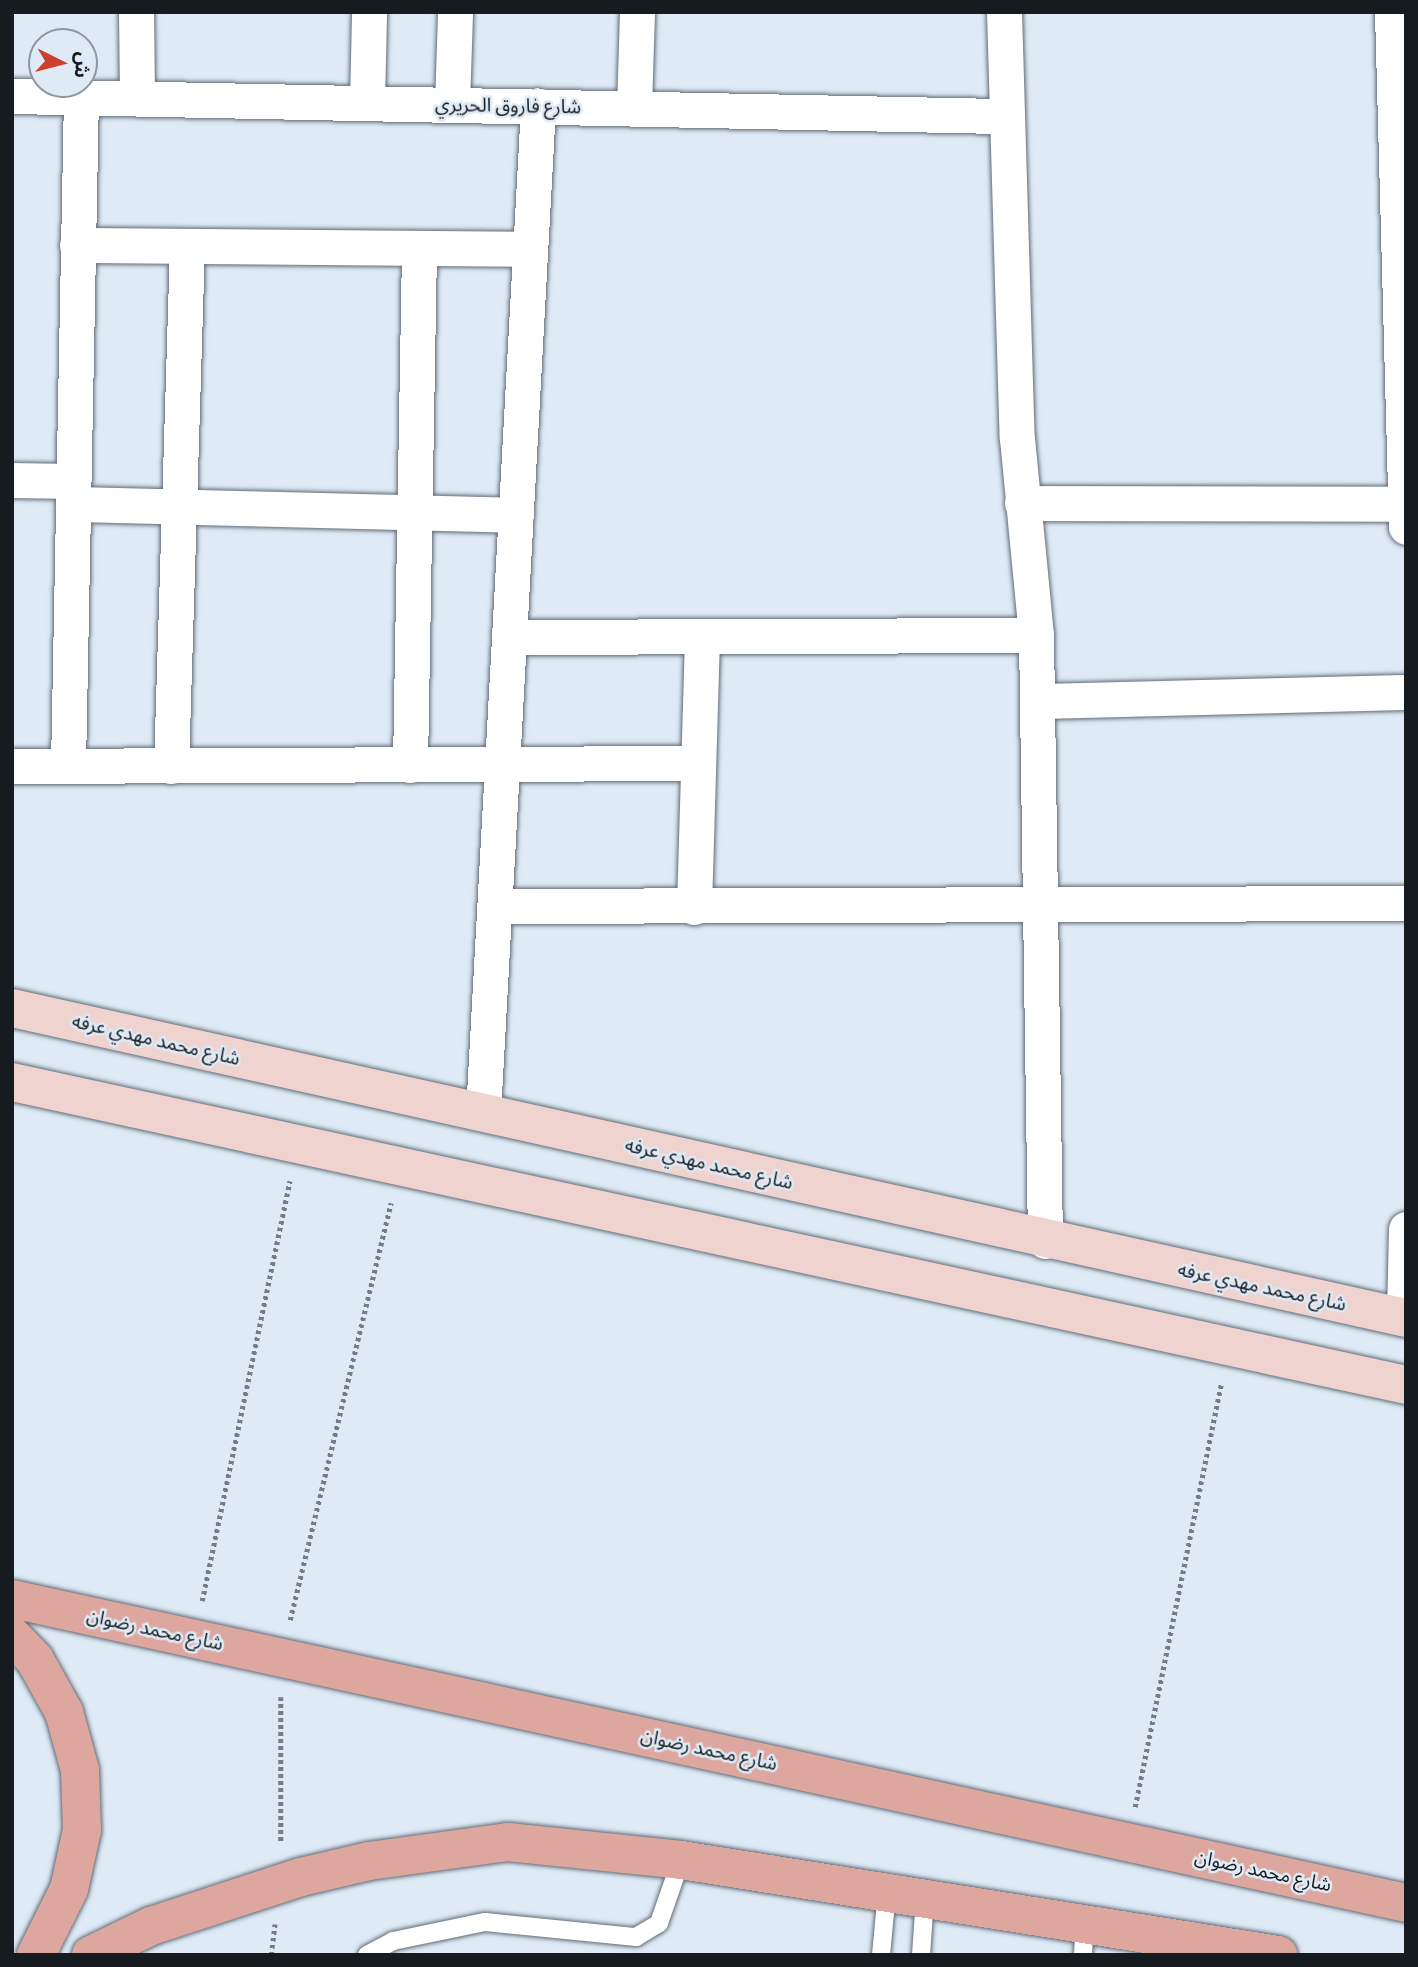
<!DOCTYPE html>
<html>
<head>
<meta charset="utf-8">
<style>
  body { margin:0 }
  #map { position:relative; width:1418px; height:1967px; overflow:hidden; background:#deeaf6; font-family:"Roboto Condensed","Noto Sans Arabic",sans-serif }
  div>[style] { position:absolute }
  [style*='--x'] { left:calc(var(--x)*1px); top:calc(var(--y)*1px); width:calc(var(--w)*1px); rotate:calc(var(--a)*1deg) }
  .path>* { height:4.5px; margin-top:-2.25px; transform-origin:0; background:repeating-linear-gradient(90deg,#757d85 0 3.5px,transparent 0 7px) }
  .roads { filter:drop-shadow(0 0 2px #616c76) drop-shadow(0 0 2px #616c76) }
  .lane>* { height:18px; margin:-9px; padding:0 9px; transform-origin:9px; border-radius:9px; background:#fff }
  .street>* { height:35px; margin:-17.5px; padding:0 17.5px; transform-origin:17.5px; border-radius:17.5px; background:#fff }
  .secondary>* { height:38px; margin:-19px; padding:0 19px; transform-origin:19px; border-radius:19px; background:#eed3cf }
  .primary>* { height:38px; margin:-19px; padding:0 19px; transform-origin:19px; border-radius:19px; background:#dda79f }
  span { translate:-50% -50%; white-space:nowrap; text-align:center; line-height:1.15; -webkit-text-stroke:5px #deeaf6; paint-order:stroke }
  .street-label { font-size:19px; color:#161b1f }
  .frame { position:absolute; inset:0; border:14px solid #161b1f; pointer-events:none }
  .north { position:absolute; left:28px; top:28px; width:70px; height:70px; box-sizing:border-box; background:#deeaf6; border:2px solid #8e97a0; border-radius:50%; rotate:96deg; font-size:19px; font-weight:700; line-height:28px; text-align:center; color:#161b1f }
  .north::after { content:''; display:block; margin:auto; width:24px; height:32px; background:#cd4030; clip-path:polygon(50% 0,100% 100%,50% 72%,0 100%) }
</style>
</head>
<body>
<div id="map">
  <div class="path">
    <i style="--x:202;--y:1601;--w:429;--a:-78.2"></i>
    <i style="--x:290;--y:1620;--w:429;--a:-76.4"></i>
    <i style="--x:281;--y:1697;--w:146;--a:90"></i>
    <i style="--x:1135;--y:1807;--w:433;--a:-78.5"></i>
    <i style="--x:271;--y:1955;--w:31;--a:-83"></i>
  </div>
  <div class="roads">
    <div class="lane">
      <i style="--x:367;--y:1955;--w:30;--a:-28"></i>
      <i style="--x:393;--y:1941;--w:94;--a:-11.7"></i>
      <i style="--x:485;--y:1922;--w:152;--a:5.7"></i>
      <i style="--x:636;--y:1937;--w:27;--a:-31"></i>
      <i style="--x:659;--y:1923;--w:67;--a:-70.8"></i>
      <i style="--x:881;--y:1955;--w:64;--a:-84.6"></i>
      <i style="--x:921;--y:1955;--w:57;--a:-86"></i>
      <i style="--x:1083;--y:1955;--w:35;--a:-87"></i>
    </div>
    <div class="street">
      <i style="--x:136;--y:12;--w:86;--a:89.3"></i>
      <i style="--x:1004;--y:12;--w:426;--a:88.3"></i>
      <i style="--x:1017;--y:438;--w:198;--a:84.5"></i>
      <i style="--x:1036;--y:635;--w:606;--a:89.15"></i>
      <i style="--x:1392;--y:12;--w:515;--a:88.44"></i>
      <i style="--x:12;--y:96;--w:991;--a:1.16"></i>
      <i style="--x:367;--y:103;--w:91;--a:-88.7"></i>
      <i style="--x:452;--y:104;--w:92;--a:-88.1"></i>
      <i style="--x:634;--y:108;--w:96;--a:-88.2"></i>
      <i style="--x:77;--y:245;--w:453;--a:0.5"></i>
      <i style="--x:12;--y:480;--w:61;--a:0.9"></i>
      <i style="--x:1022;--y:503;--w:382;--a:0.1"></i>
      <i style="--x:73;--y:504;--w:443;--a:1.4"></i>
      <i style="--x:509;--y:637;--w:527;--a:-0.22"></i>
      <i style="--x:1038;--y:701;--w:368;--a:-1.4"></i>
      <i style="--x:410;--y:765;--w:517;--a:-89"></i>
      <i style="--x:12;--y:766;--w:686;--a:-0.25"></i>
      <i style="--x:68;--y:766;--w:669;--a:-88.89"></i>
      <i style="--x:171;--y:766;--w:520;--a:-88.24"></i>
      <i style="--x:495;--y:906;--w:911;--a:-0.19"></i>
      <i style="--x:694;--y:907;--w:270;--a:-88.3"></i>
      <i style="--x:483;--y:1113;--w:1009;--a:-86.87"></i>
      <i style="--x:1404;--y:1317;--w:88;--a:-88.7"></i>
    </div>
    <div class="secondary">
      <i style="--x:12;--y:1008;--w:1428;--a:12.54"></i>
      <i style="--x:12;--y:1082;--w:1427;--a:12.26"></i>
    </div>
    <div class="primary">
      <i style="--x:12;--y:1599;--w:1427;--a:12.3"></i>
      <i style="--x:12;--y:1636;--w:33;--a:46"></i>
      <i style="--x:35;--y:1660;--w:60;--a:60.9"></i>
      <i style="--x:64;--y:1712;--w:60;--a:74.6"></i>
      <i style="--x:80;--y:1770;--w:60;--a:88.1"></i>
      <i style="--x:82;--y:1830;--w:60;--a:102.4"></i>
      <i style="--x:69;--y:1889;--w:74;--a:116.6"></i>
      <i style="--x:91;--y:1955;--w:67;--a:-25.8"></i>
      <i style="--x:151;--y:1926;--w:158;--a:-18.1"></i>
      <i style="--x:301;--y:1877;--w:70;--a:-13.2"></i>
      <i style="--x:369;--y:1861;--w:140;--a:-7.8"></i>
      <i style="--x:508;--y:1842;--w:174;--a:5.9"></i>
      <i style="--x:681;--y:1860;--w:605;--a:9.04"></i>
    </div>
  </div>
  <div class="street-label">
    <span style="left:508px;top:106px;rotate:1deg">شارع فاروق الحريري</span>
    <span style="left:156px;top:1040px;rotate:13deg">شارع محمد مهدي عرفه</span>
    <span style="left:709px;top:1164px;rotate:13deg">شارع محمد مهدي عرفه</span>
    <span style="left:1262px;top:1287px;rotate:12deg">شارع محمد مهدي عرفه</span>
    <span style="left:155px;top:1630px;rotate:12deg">شارع محمد رضوان</span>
    <span style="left:709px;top:1750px;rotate:12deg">شارع محمد رضوان</span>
    <span style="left:1263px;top:1871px;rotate:12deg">شارع محمد رضوان</span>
  </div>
  <div class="frame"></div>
  <div class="north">ش</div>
</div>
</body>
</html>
